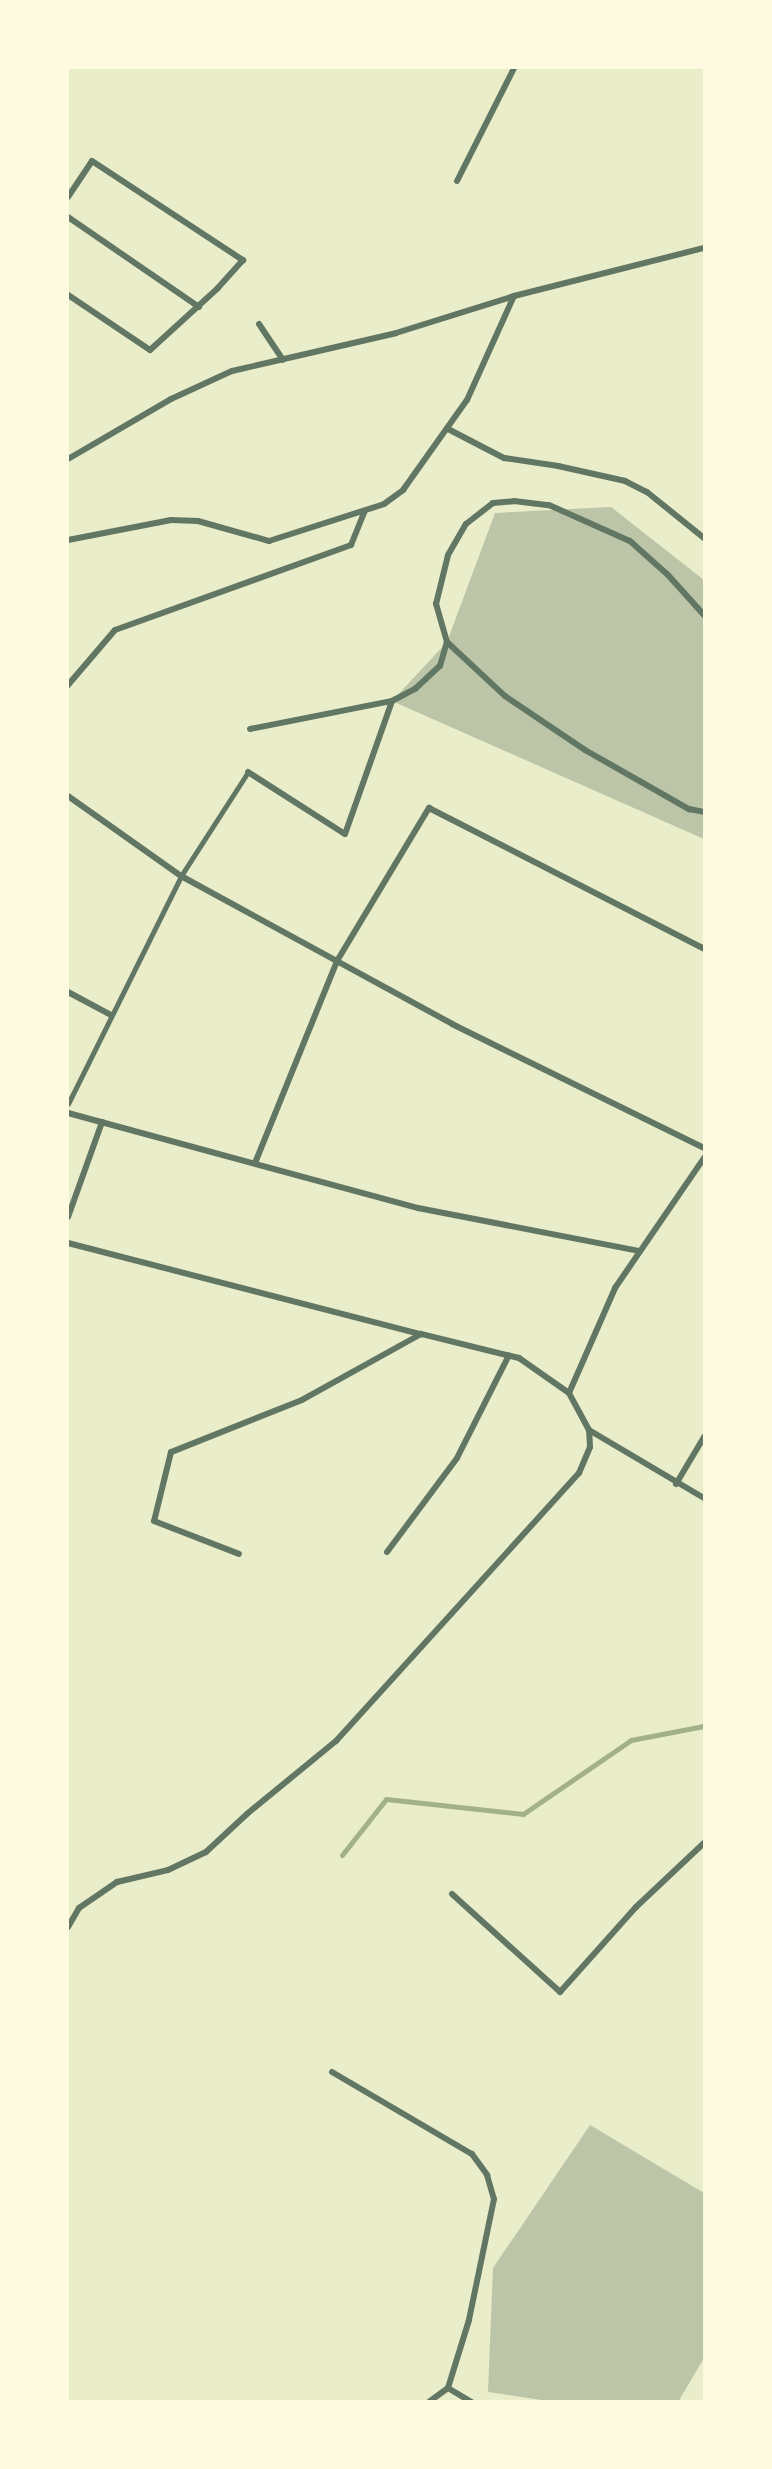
<!DOCTYPE html>
<html>
<head>
<meta charset="utf-8">
<style>
  body { margin:0 }
  #map { position:relative; width:772px; height:2469px; overflow:hidden; background:#e9edc9; font-family:Barlow,sans-serif }
  div>[style] { position:absolute }
  [style*='--x'] { left:calc(var(--x)*1px); top:calc(var(--y)*1px); width:calc(var(--w)*1px); rotate:calc(var(--a)*1deg) }
  .stream>* { height:5px; margin:-2.5px; padding:0 2.5px; transform-origin:2.5px; border-radius:2.5px; background:#a3b18a }
  .building>* { inset:0; background:#bcc5a7 }
  .service>* { height:4.5px; margin:-2.25px; padding:0 2.25px; transform-origin:2.25px; border-radius:2.25px; background:#617663 }
  .minor>* { height:6px; margin:-3px; padding:0 3px; transform-origin:3px; border-radius:3px; background:#617663 }
  span { translate:-50% -50%; white-space:nowrap; text-align:center; line-height:1.15; -webkit-text-stroke:5px #fefae0; paint-order:stroke }
  .frame { position:absolute; inset:0; border:69px solid #fefae0; pointer-events:none }
</style>
</head>
<body>
<div id="map">
  <div class="stream">
    <i style="--x:342;--y:1855;--w:71;--a:-51.8"></i>
    <i style="--x:386;--y:1799;--w:138;--a:6.2"></i>
    <i style="--x:523;--y:1814;--w:131;--a:-34.4"></i>
    <i style="--x:631;--y:1740;--w:74;--a:-10.9"></i>
  </div>
  <div class="building">
    <i style="clip-path:polygon(611px 507px,704px 580px,704px 839px,392px 701px,447px 642px,495px 513px)"></i>
    <i style="clip-path:polygon(590px 2125px,704px 2193px,704px 2358px,678px 2402px,555px 2402px,488px 2392px,493px 2268px)"></i>
  </div>
  <div class="service">
    <i style="--x:68;--y:1104;--w:254;--a:-63.6"></i>
    <i style="--x:181;--y:876;--w:124;--a:-57.2"></i>
  </div>
  <div class="minor">
    <i style="--x:457;--y:181;--w:127;--a:-63.2"></i>
    <i style="--x:68;--y:197;--w:43;--a:-56.3"></i>
    <i style="--x:92;--y:161;--w:181;--a:33.3"></i>
    <i style="--x:243;--y:260;--w:38;--a:132"></i>
    <i style="--x:218;--y:288;--w:92;--a:137.6"></i>
    <i style="--x:150;--y:350;--w:99;--a:-146.1"></i>
    <i style="--x:68;--y:217;--w:159;--a:34.5"></i>
    <i style="--x:259;--y:324;--w:43;--a:56.3"></i>
    <i style="--x:448;--y:429;--w:63;--a:27.4"></i>
    <i style="--x:504;--y:458;--w:55;--a:8.4"></i>
    <i style="--x:558;--y:466;--w:69;--a:12.6"></i>
    <i style="--x:625;--y:481;--w:25;--a:27"></i>
    <i style="--x:647;--y:492;--w:73;--a:38.9"></i>
    <i style="--x:68;--y:459;--w:119;--a:-30.2"></i>
    <i style="--x:171;--y:399;--w:67;--a:-24.7"></i>
    <i style="--x:232;--y:371;--w:168;--a:-13"></i>
    <i style="--x:396;--y:333;--w:124;--a:-17.4"></i>
    <i style="--x:514;--y:296;--w:196;--a:-14.2"></i>
    <i style="--x:68;--y:540;--w:105;--a:-11"></i>
    <i style="--x:171;--y:520;--w:27;--a:2"></i>
    <i style="--x:198;--y:521;--w:74;--a:15.7"></i>
    <i style="--x:269;--y:541;--w:121;--a:-17.8"></i>
    <i style="--x:384;--y:504;--w:24;--a:-36"></i>
    <i style="--x:403;--y:490;--w:110;--a:-54.6"></i>
    <i style="--x:467;--y:400;--w:114;--a:-65.7"></i>
    <i style="--x:447;--y:642;--w:79;--a:43"></i>
    <i style="--x:505;--y:696;--w:97;--a:34"></i>
    <i style="--x:585;--y:750;--w:120;--a:29.6"></i>
    <i style="--x:689;--y:809;--w:15;--a:11"></i>
    <i style="--x:68;--y:685;--w:72;--a:-49.5"></i>
    <i style="--x:115;--y:630;--w:251;--a:-19.8"></i>
    <i style="--x:351;--y:545;--w:37;--a:-68"></i>
    <i style="--x:250;--y:729;--w:145;--a:-11.2"></i>
    <i style="--x:248;--y:772;--w:115;--a:32.6"></i>
    <i style="--x:345;--y:834;--w:141;--a:-70.5"></i>
    <i style="--x:392;--y:701;--w:26;--a:-28"></i>
    <i style="--x:415;--y:689;--w:34;--a:-43"></i>
    <i style="--x:440;--y:666;--w:25;--a:-74"></i>
    <i style="--x:447;--y:642;--w:40;--a:-106"></i>
    <i style="--x:436;--y:604;--w:50;--a:-76.2"></i>
    <i style="--x:448;--y:555;--w:36;--a:-60"></i>
    <i style="--x:466;--y:524;--w:34;--a:-38"></i>
    <i style="--x:493;--y:503;--w:21;--a:-5"></i>
    <i style="--x:514;--y:501;--w:35;--a:7"></i>
    <i style="--x:549;--y:505;--w:89;--a:24"></i>
    <i style="--x:630;--y:541;--w:51;--a:41.8"></i>
    <i style="--x:668;--y:575;--w:54;--a:48"></i>
    <i style="--x:68;--y:796;--w:138;--a:35.3"></i>
    <i style="--x:181;--y:876;--w:309;--a:28.6"></i>
    <i style="--x:452;--y:1024;--w:281;--a:26.2"></i>
    <i style="--x:68;--y:992;--w:49;--a:28.1"></i>
    <i style="--x:68;--y:1113;--w:363;--a:15.2"></i>
    <i style="--x:418;--y:1208;--w:226;--a:11"></i>
    <i style="--x:255;--y:1163;--w:218;--a:-67.9"></i>
    <i style="--x:337;--y:961;--w:179;--a:-59"></i>
    <i style="--x:429;--y:808;--w:309;--a:27.1"></i>
    <i style="--x:68;--y:1217;--w:101;--a:-70.3"></i>
    <i style="--x:68;--y:1243;--w:365;--a:14.5"></i>
    <i style="--x:569;--y:1393;--w:115;--a:-66.3"></i>
    <i style="--x:615;--y:1288;--w:158;--a:-55.6"></i>
    <i style="--x:589;--y:1430;--w:134;--a:30.6"></i>
    <i style="--x:676;--y:1484;--w:55;--a:-59.2"></i>
    <i style="--x:387;--y:1552;--w:117;--a:-53.3"></i>
    <i style="--x:457;--y:1458;--w:115;--a:-63.2"></i>
    <i style="--x:452;--y:1894;--w:146;--a:42.2"></i>
    <i style="--x:560;--y:1992;--w:114;--a:-48.2"></i>
    <i style="--x:636;--y:1907;--w:93;--a:-43.3"></i>
    <i style="--x:68;--y:1927;--w:22;--a:-60"></i>
    <i style="--x:79;--y:1908;--w:46;--a:-34.4"></i>
    <i style="--x:117;--y:1882;--w:52;--a:-13.2"></i>
    <i style="--x:168;--y:1870;--w:42;--a:-25.3"></i>
    <i style="--x:206;--y:1852;--w:57;--a:-42.9"></i>
    <i style="--x:248;--y:1813;--w:114;--a:-39.3"></i>
    <i style="--x:336;--y:1741;--w:362;--a:-47.8"></i>
    <i style="--x:579;--y:1473;--w:28;--a:-67"></i>
    <i style="--x:590;--y:1447;--w:17;--a:-93"></i>
    <i style="--x:589;--y:1430;--w:42;--a:-118.4"></i>
    <i style="--x:569;--y:1393;--w:61;--a:-145"></i>
    <i style="--x:519;--y:1358;--w:101;--a:-166.2"></i>
    <i style="--x:421;--y:1334;--w:136;--a:151"></i>
    <i style="--x:302;--y:1400;--w:141;--a:158.3"></i>
    <i style="--x:171;--y:1452;--w:71;--a:103.8"></i>
    <i style="--x:154;--y:1521;--w:91;--a:21.2"></i>
    <i style="--x:332;--y:2072;--w:162;--a:30.4"></i>
    <i style="--x:472;--y:2154;--w:26;--a:54"></i>
    <i style="--x:487;--y:2175;--w:25;--a:74"></i>
    <i style="--x:494;--y:2199;--w:124;--a:101.7"></i>
    <i style="--x:469;--y:2320;--w:71;--a:107.2"></i>
    <i style="--x:448;--y:2388;--w:24;--a:144"></i>
    <i style="--x:448;--y:2388;--w:27;--a:31"></i>
  </div>
  <div class="frame"></div>
</div>
</body>
</html>
